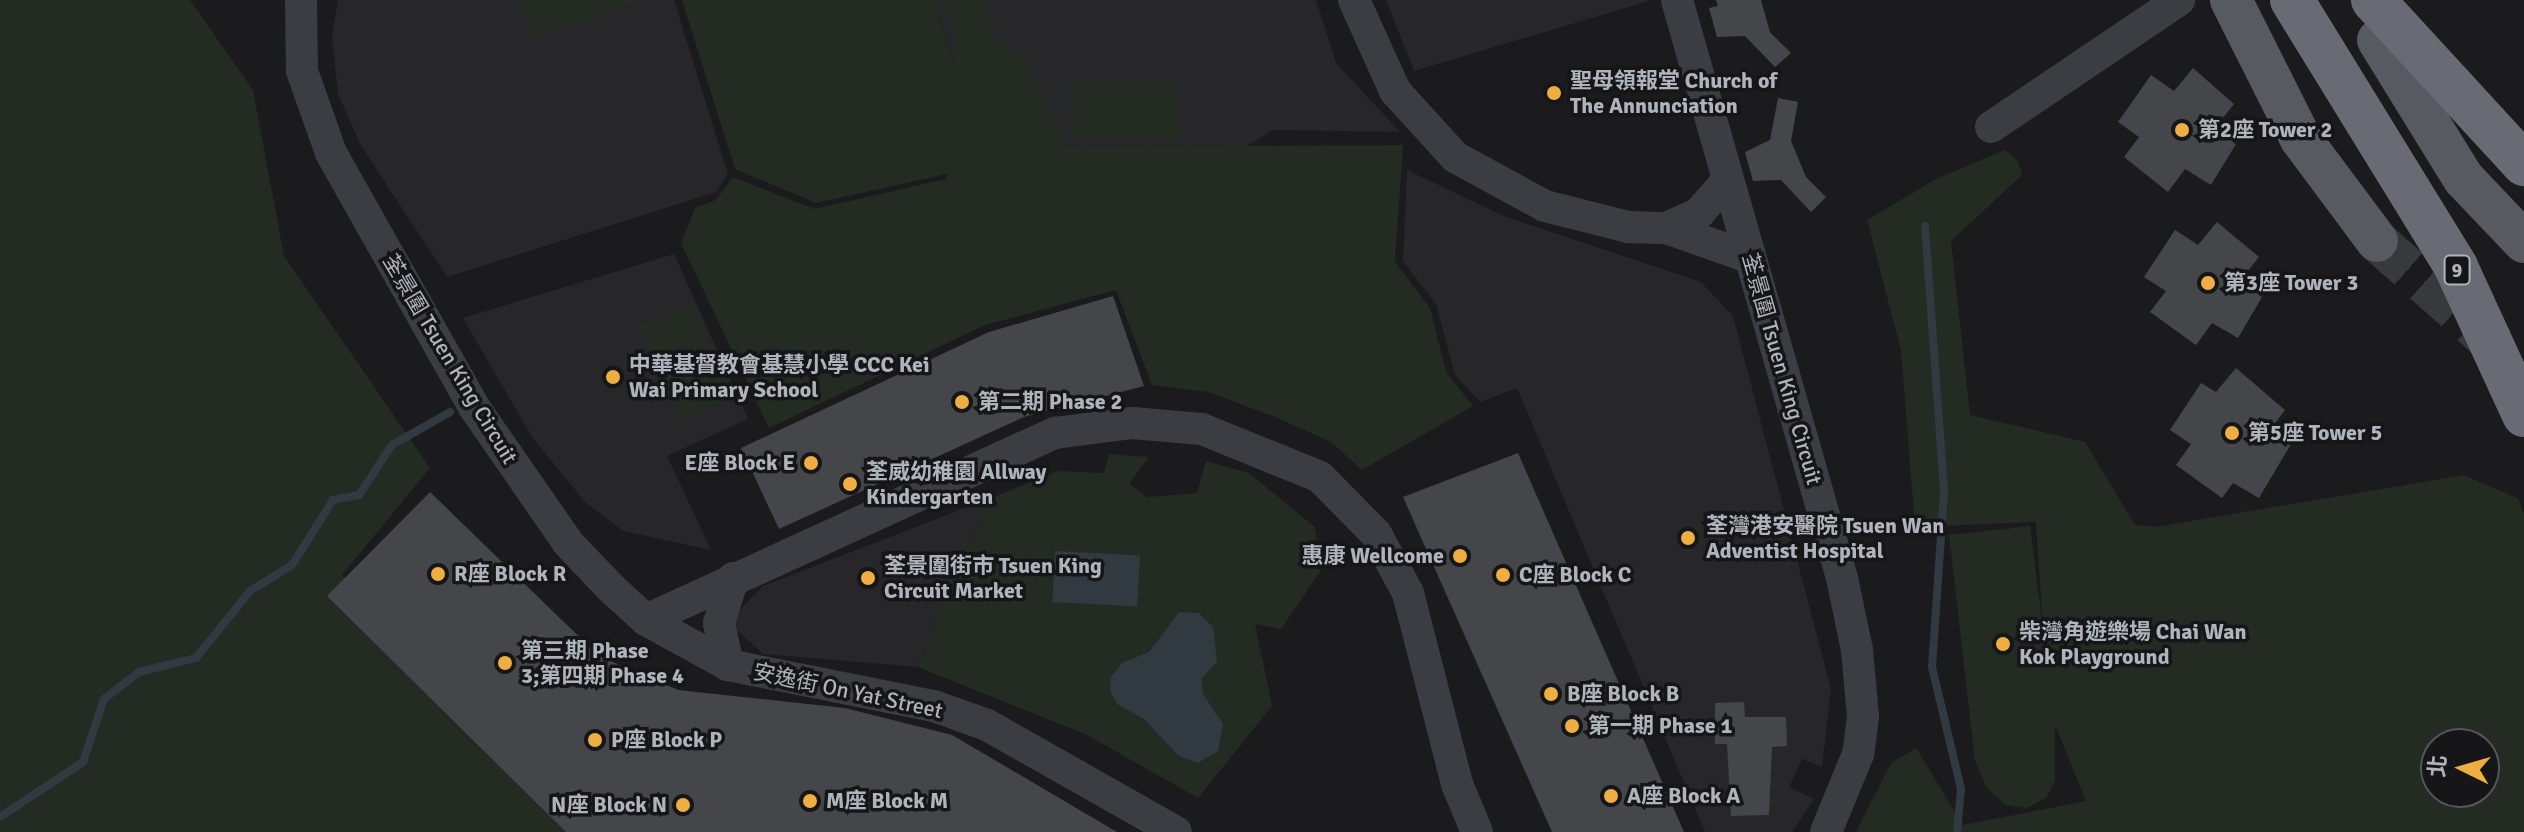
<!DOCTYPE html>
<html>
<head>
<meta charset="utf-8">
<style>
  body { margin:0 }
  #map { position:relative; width:2524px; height:832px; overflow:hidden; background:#1b1b1d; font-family:Signika,"Noto Sans TC",sans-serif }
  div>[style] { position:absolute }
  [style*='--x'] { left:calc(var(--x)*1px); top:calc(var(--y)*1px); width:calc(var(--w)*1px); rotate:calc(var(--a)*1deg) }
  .built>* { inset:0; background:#27272a }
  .green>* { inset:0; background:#232b23; transform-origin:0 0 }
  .water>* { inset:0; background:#313a41; transform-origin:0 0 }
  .stream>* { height:8px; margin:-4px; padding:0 4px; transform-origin:4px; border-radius:4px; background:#313a41 }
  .building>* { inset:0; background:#45464a }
  .major-tunnel>* { height:42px; margin-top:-21px; transform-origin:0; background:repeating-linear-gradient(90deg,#38393d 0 42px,transparent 0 63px) }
  .minor>* { height:32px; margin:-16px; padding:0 16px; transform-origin:16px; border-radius:16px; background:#3c3d42 }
  .major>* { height:42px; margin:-21px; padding:0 21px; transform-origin:21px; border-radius:21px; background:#585a61 }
  .highway>* { height:44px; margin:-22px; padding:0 22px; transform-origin:22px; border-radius:22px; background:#686b73 }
  .dots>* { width:22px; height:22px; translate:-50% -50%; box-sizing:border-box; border:4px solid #161618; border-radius:50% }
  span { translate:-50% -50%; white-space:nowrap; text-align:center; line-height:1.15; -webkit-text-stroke:7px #161618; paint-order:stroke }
  .shield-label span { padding:2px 6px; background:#161618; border:2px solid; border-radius:6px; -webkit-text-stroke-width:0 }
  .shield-label { font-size:20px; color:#aeb3bc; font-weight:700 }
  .poi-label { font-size:22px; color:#aeb3bc; font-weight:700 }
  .left { translate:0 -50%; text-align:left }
  .right { translate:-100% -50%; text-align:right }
  .street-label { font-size:22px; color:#aeb3bc }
  .north { position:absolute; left:2420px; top:728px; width:80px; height:80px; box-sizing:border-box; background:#161618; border:2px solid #53555a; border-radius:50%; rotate:275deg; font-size:22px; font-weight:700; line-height:32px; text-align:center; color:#aeb3bc }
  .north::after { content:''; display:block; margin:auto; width:28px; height:36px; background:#eeae42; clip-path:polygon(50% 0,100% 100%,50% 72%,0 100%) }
</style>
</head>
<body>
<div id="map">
  <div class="built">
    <i style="clip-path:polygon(338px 0,674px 0,728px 174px,716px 192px,447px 277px,360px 144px,338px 94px,332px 38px)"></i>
    <i style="clip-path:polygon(933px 0,1316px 0,1336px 63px,1400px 132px,1273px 130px,1179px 188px,989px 163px)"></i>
    <i style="clip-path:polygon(1386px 0,1652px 0,1414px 71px)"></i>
    <i style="clip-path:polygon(1407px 170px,1506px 217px,1701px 282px,1733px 316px,1831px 689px,1822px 767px,1802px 759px,1789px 787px,1814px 799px,1792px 832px,1705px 832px,1517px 388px,1480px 402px,1455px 375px,1436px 304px,1403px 261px)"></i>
    <i style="clip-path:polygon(674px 254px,748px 419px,667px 456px,711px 550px,623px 531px,585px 502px,532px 437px,463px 318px)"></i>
    <i style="clip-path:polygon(996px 496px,960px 560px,918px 667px,763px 654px,737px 630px,733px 617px,763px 586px)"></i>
  </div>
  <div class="green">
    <i style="clip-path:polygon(0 0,190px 0,253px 90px,284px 256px,430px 468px,342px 575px,440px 662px,601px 832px,0 832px)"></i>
    <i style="clip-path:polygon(520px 0,631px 0,632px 5px,533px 38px)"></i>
    <i style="clip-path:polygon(682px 0,933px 0,954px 62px,957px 40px,942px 0,983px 0,994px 38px,1026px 60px,1066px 147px,1403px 145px,1395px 262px,1430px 308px,1446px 372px,1473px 406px,1362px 470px,1331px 442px,1273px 416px,1208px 392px,1152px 385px,1116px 290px,985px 325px,769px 428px,681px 243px,695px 208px,716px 200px,733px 177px,814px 209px,946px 179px,947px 174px,816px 203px,735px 169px)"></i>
    <i style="left:1071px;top:81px;width:108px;height:58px"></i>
    <i style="clip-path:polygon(evenodd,2005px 150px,2018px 161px,2022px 175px,1951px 241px,1970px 415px,2085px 442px,2135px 525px,2156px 527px,2464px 475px,2519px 499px,2524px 515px,2524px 832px,1856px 832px,1891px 763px,1916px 748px,1963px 825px,2086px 801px,2055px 725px,2055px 781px,2046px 798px,2027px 808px,2006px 805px,1987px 788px,1975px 761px,1949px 535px,2030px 526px,2043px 628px,2036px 522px,1915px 527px,1901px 350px,1867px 220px,1934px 180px,2005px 150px,2436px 744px,2484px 744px,2484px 792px,2436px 792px,2436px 744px)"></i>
    <i style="left:691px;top:304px;width:102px;height:56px;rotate:66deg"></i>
    <i style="clip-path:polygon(1109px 454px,1149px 457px,1129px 484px,1148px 497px,1197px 493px,1206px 461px,1249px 473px,1315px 527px,1320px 572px,1281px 629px,1255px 624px,1272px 706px,1198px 798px,1087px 735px,918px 667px,960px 560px,996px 496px,1058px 471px,1104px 473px)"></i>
  </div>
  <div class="water">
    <i style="left:1055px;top:551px;width:85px;height:51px;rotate:3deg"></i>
    <i style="clip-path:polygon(1179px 612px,1199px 613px,1213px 627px,1217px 662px,1201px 679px,1203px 694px,1223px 724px,1218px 751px,1198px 763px,1179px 756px,1144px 719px,1117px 704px,1110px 690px,1111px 677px,1122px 663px,1149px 652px)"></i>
  </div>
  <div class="stream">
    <i style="--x:1925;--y:226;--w:267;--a:85.9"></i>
    <i style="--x:1944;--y:492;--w:175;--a:93.9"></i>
    <i style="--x:1932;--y:667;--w:125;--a:76.6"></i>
    <i style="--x:1961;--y:789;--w:43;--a:95.3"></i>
    <i style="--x:0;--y:817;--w:100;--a:-33.5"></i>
    <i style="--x:83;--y:762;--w:66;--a:-71.6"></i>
    <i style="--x:104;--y:699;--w:44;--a:-37.6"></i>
    <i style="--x:139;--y:672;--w:59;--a:-13.8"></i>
    <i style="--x:196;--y:658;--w:86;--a:-51.1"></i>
    <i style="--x:250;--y:591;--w:49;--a:-31.8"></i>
    <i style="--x:292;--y:565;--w:77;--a:-57.8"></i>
    <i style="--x:333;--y:500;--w:26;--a:-11"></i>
    <i style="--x:359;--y:495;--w:60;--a:-56.6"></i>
    <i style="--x:392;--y:445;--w:67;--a:-29.6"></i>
  </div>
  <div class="building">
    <i style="clip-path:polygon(1716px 0,1761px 0,1770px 32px,1791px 53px,1775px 67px,1745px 36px,1717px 37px,1709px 8px,1718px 6px)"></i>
    <i style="clip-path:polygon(2193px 68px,2234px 104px,2218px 124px,2239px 139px,2211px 185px,2185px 169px,2168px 192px,2124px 157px,2139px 137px,2118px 122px,2151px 75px,2174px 91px)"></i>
    <i style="clip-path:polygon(1778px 98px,1798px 102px,1791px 141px,1806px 177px,1826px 197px,1811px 212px,1781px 180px,1753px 181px,1745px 152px,1770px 140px)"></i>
    <i style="clip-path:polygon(2217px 222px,2259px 257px,2243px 277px,2265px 292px,2238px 338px,2212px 323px,2196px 345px,2150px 312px,2166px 291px,2144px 277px,2175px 230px,2198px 245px)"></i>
    <i style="clip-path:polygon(1113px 296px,1144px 386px,1024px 417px,779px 529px,741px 448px,989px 332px)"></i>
    <i style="clip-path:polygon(2236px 368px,2285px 410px,2270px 430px,2291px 444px,2259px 498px,2233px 483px,2222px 498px,2176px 465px,2191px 444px,2170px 430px,2201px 383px,2216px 392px)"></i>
    <i style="clip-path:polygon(1518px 453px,1684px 832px,1552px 832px,1403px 497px)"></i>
    <i style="clip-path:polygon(430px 492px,599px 656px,678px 690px,845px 708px,952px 735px,1117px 832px,566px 832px,327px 596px)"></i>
    <i style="clip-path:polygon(1744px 702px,1745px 717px,1786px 717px,1787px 746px,1772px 747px,1769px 815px,1731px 816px,1727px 744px,1715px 744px,1715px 703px)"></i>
  </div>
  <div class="major-tunnel">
    <i style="--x:2377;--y:241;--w:160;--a:41.5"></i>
  </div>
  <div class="minor">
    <i style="--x:301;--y:0;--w:71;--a:89.2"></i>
    <i style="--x:302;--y:71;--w:87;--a:70.5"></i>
    <i style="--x:331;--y:153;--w:291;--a:60.6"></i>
    <i style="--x:474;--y:407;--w:165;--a:55.3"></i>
    <i style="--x:568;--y:543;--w:62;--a:46.3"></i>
    <i style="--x:611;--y:588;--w:47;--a:42.4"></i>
    <i style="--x:646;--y:620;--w:94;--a:28.8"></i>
    <i style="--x:728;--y:665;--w:210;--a:11.3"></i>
    <i style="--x:934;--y:706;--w:56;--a:19.7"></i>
    <i style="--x:987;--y:725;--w:217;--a:29.5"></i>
    <i style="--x:1354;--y:0;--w:100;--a:65.7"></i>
    <i style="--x:1395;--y:91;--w:89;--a:47.7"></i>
    <i style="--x:1455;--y:157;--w:102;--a:28.6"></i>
    <i style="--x:1545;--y:206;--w:86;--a:14.2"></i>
    <i style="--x:1628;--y:227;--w:38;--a:2"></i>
    <i style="--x:1666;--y:228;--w:88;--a:19.3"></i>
    <i style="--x:1677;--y:0;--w:601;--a:74.07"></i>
    <i style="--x:1842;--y:578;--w:74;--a:78.2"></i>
    <i style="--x:1857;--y:650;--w:66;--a:84.8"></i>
    <i style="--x:1863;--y:716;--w:38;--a:97"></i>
    <i style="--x:1858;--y:754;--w:84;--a:112.3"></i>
    <i style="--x:1991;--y:127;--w:227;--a:-34"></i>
    <i style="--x:1666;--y:228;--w:36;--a:-24"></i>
    <i style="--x:1699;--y:213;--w:41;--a:-48.9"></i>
    <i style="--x:646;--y:620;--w:450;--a:-24.6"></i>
    <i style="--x:1055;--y:433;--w:78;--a:-7.4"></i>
    <i style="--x:1132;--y:423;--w:70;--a:4.9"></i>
    <i style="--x:1202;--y:429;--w:127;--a:22.1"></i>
    <i style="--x:1320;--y:477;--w:80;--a:45.5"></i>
    <i style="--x:1376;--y:534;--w:67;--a:61.5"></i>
    <i style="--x:1408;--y:593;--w:197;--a:75.6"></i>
    <i style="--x:1457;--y:784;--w:52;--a:67.4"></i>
    <i style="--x:728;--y:665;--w:43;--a:-102.1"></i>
    <i style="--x:719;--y:623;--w:47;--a:-72.7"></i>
  </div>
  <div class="major">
    <i style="--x:2231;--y:0;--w:156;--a:63.3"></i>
    <i style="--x:2301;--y:139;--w:127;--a:53.3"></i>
    <i style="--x:2378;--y:40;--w:163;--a:58.3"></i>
    <i style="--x:2464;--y:179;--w:87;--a:46.4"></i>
  </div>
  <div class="highway">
    <i style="--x:2292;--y:0;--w:313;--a:58.4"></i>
    <i style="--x:2456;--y:267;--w:163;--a:65.3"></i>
    <i style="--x:2373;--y:0;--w:223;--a:47.4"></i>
  </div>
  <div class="dots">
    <i style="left:1554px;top:93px;background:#eeae42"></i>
    <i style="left:2182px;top:130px;background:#eeae42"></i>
    <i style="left:2208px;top:283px;background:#eeae42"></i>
    <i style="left:613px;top:377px;background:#eeae42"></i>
    <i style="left:962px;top:402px;background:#eeae42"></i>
    <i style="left:2232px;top:433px;background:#eeae42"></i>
    <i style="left:811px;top:463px;background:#eeae42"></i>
    <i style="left:850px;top:484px;background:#eeae42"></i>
    <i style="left:1688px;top:538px;background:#eeae42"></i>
    <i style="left:1460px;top:556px;background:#eeae42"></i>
    <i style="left:438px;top:574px;background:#eeae42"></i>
    <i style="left:1503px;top:575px;background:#eeae42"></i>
    <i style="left:868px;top:578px;background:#eeae42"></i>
    <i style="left:2003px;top:644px;background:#eeae42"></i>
    <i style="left:505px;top:663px;background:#eeae42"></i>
    <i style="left:1551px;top:694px;background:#eeae42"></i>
    <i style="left:1572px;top:726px;background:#eeae42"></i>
    <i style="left:595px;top:740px;background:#eeae42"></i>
    <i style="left:1611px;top:796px;background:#eeae42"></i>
    <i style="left:810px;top:801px;background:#eeae42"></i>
    <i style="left:683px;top:805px;background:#eeae42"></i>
  </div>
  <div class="shield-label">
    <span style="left:2457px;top:270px">9</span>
  </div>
  <div class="poi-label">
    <span class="left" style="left:1570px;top:93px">聖母領報堂 Church of<br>The Annunciation</span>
    <span class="left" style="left:2198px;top:130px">第2座 Tower 2</span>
    <span class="left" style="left:2224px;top:283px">第3座 Tower 3</span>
    <span class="left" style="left:629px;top:377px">中華基督教會基慧小學 CCC Kei<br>Wai Primary School</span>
    <span class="left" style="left:978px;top:402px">第二期 Phase 2</span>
    <span class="left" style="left:2248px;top:433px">第5座 Tower 5</span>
    <span class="right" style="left:795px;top:463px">E座 Block E</span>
    <span class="left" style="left:866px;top:484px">荃威幼稚園 Allway<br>Kindergarten</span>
    <span class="left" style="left:1706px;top:538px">荃灣港安醫院 Tsuen Wan<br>Adventist Hospital</span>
    <span class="right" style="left:1444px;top:556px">惠康 Wellcome</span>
    <span class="left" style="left:884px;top:578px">荃景圍街市 Tsuen King<br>Circuit Market</span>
    <span class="left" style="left:454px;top:574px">R座 Block R</span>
    <span class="left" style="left:1519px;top:575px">C座 Block C</span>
    <span class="left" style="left:2019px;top:644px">柴灣角遊樂場 Chai Wan<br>Kok Playground</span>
    <span class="left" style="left:521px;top:663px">第三期 Phase<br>3;第四期 Phase 4</span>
    <span class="left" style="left:1567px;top:694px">B座 Block B</span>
    <span class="left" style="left:1588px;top:726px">第一期 Phase 1</span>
    <span class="left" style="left:611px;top:740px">P座 Block P</span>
    <span class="left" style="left:1627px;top:796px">A座 Block A</span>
    <span class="left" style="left:826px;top:801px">M座 Block M</span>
    <span class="right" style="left:667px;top:805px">N座 Block N</span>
  </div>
  <div class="street-label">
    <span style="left:450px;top:359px;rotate:59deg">荃景圍 Tsuen King Circuit</span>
    <span style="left:1782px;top:369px;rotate:74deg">荃景圍 Tsuen King Circuit</span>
    <span style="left:848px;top:691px;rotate:12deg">安逸街 On Yat Street</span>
  </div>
  <div class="north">北</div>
</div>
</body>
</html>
